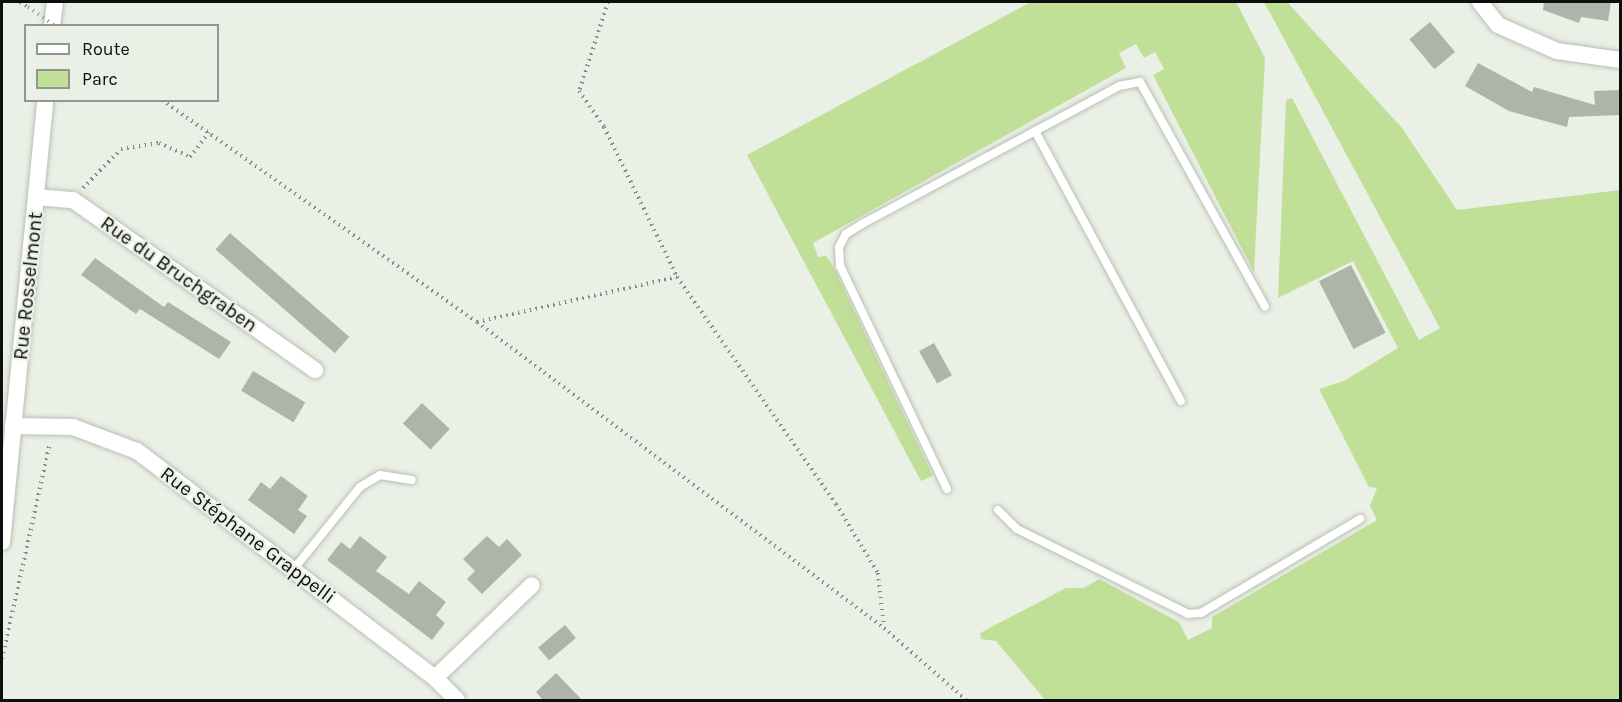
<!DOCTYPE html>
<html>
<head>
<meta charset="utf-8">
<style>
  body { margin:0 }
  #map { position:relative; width:1622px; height:702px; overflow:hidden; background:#ebf0e6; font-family:Karla,sans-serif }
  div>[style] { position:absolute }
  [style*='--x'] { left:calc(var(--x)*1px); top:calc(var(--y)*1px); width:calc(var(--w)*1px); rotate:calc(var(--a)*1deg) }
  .green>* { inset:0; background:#c0df97 }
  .building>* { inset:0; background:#afb4ab; transform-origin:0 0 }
  .path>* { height:4px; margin-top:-2px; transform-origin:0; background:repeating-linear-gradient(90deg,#888b84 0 1.5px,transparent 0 6px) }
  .roads { filter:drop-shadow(0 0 2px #babfb5) drop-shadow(0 0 2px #babfb5) }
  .lane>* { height:8px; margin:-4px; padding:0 4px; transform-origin:4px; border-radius:4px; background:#fff }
  .street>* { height:16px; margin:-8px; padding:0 8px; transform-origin:8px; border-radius:8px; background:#fff }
  .path-bridge>* { height:4px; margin-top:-2px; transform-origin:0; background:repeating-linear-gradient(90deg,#888b84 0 1.5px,transparent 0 6px) }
  span { translate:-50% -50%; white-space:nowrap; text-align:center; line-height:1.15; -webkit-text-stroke:4.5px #ebf0e6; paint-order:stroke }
  .street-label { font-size:20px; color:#0d0f0c }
  .frame { position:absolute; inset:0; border:3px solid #0d0f0c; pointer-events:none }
  .legend { position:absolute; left:24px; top:24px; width:195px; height:78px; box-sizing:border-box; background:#ebf0e6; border:2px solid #92968f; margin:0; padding:8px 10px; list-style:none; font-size:18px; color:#0d0f0c }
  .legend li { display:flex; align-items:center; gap:12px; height:30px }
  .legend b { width:30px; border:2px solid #92968f }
</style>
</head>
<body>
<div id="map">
  <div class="green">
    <i style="clip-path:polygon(1031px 2px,1236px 2px,1265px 58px,1254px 272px,1153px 75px,1164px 69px,1155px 52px,1144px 58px,1136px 44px,1119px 53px,1126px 68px,813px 243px,818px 257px,826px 256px,832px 264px,933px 476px,921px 481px,747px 155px)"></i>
    <i style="clip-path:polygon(1264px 2px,1287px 2px,1402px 128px,1457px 210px,1620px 190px,1620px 700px,1045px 700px,996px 641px,981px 639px,980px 633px,1066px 588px,1084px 588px,1099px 579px,1179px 622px,1188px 640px,1212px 628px,1212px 617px,1377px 520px,1370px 506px,1377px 488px,1369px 487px,1319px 389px,1344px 381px,1398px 348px,1353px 261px,1278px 298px,1286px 100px,1292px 98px,1419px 340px,1440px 328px)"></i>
  </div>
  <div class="building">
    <i style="clip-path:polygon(1544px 2px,1611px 2px,1608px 21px,1581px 17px,1579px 23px,1543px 10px)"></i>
    <i style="left:1430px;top:22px;width:39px;height:27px;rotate:50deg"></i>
    <i style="clip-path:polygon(1478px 63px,1532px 92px,1534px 87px,1595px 105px,1594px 91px,1620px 90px,1620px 115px,1569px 117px,1567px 127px,1509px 111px,1465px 86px)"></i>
    <i style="left:230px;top:233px;width:158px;height:22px;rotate:41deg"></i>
    <i style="clip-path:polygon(95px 258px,164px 307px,168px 302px,231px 342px,219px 359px,140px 309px,136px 314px,81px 275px)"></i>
    <i style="left:1351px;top:265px;width:76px;height:36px;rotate:63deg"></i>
    <i style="left:934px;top:343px;width:37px;height:17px;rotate:61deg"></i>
    <i style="left:253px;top:371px;width:61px;height:23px;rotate:31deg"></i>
    <i style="left:422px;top:403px;width:38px;height:28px;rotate:43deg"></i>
    <i style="clip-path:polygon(281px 476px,308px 496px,298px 510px,307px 516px,294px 534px,248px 500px,261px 482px,270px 489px)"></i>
    <i style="clip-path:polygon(360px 536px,387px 557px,376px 571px,409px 594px,419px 581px,446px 602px,436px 615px,445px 623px,432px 640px,327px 560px,341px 542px,350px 549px)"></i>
    <i style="clip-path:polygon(487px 536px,499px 547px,507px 539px,522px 555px,482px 594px,467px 579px,475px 571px,463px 559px)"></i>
    <i style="left:565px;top:625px;width:17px;height:35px;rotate:50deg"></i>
    <i style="clip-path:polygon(556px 673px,582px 700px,543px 700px,536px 692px)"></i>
  </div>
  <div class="path">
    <i style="--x:20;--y:2;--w:9;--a:32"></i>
    <i style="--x:608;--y:2;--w:94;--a:108"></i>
    <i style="--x:579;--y:91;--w:44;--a:55.2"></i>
    <i style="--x:604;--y:127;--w:167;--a:64"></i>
    <i style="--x:677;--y:277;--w:277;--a:55"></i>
    <i style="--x:836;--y:504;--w:81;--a:58.7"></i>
    <i style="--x:878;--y:573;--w:54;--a:83.7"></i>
    <i style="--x:162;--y:100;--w:385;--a:35.2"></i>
    <i style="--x:477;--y:322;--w:509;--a:36.94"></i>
    <i style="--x:884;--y:628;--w:109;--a:41.3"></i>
    <i style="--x:83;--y:188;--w:54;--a:-45.7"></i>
    <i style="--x:121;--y:149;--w:38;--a:-9"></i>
    <i style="--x:159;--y:143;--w:34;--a:24"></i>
    <i style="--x:190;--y:157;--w:31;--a:-52"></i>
    <i style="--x:477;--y:322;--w:205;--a:-12.7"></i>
    <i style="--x:2;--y:659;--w:222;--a:-77.5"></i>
  </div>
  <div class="roads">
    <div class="lane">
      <i style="--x:1035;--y:131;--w:307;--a:61.6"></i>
      <i style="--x:947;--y:489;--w:247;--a:-115.6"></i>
      <i style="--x:840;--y:266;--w:19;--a:-93"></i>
      <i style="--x:839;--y:247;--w:15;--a:-62"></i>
      <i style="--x:846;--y:234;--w:19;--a:-32"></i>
      <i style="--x:862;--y:224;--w:292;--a:-28.2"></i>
      <i style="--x:1119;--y:86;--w:21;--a:-11"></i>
      <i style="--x:1140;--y:82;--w:257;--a:60.9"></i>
      <i style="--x:998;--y:510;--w:27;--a:45"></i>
      <i style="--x:1017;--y:529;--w:191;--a:26.4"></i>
      <i style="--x:1188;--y:614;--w:13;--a:-4"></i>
      <i style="--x:1201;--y:613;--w:185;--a:-30.6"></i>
      <i style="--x:293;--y:570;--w:107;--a:-51.1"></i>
      <i style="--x:360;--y:487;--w:23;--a:-31"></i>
      <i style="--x:380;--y:475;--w:32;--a:9"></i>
    </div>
    <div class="street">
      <i style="--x:1480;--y:2;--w:29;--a:52"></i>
      <i style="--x:1498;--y:25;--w:64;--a:23.8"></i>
      <i style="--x:1557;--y:51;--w:64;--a:8.1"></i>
      <i style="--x:52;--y:26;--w:24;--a:-83"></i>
      <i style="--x:36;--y:197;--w:37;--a:5"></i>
      <i style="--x:73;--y:200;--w:296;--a:35.1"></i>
      <i style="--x:13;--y:426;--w:60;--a:1"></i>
      <i style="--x:73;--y:427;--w:68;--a:20.6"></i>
      <i style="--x:137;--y:451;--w:375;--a:37.3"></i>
      <i style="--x:435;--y:678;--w:31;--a:45"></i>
      <i style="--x:2;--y:542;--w:444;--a:-84.4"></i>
      <i style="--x:435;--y:678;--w:134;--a:-43.8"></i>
    </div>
  </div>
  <div class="path-bridge">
    <i style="--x:28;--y:7;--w:33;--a:35"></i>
  </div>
  <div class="street-label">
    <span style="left:179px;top:274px;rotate:35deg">Rue du Bruchgraben</span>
    <span style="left:28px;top:286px;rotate:-84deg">Rue Rosselmont</span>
    <span style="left:248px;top:535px;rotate:37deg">Rue Stéphane Grappelli</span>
  </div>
  <div class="frame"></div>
  <ul class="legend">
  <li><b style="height:8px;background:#fff"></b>Route</li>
  <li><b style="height:16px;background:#c0df97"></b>Parc</li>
  </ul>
</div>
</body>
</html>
